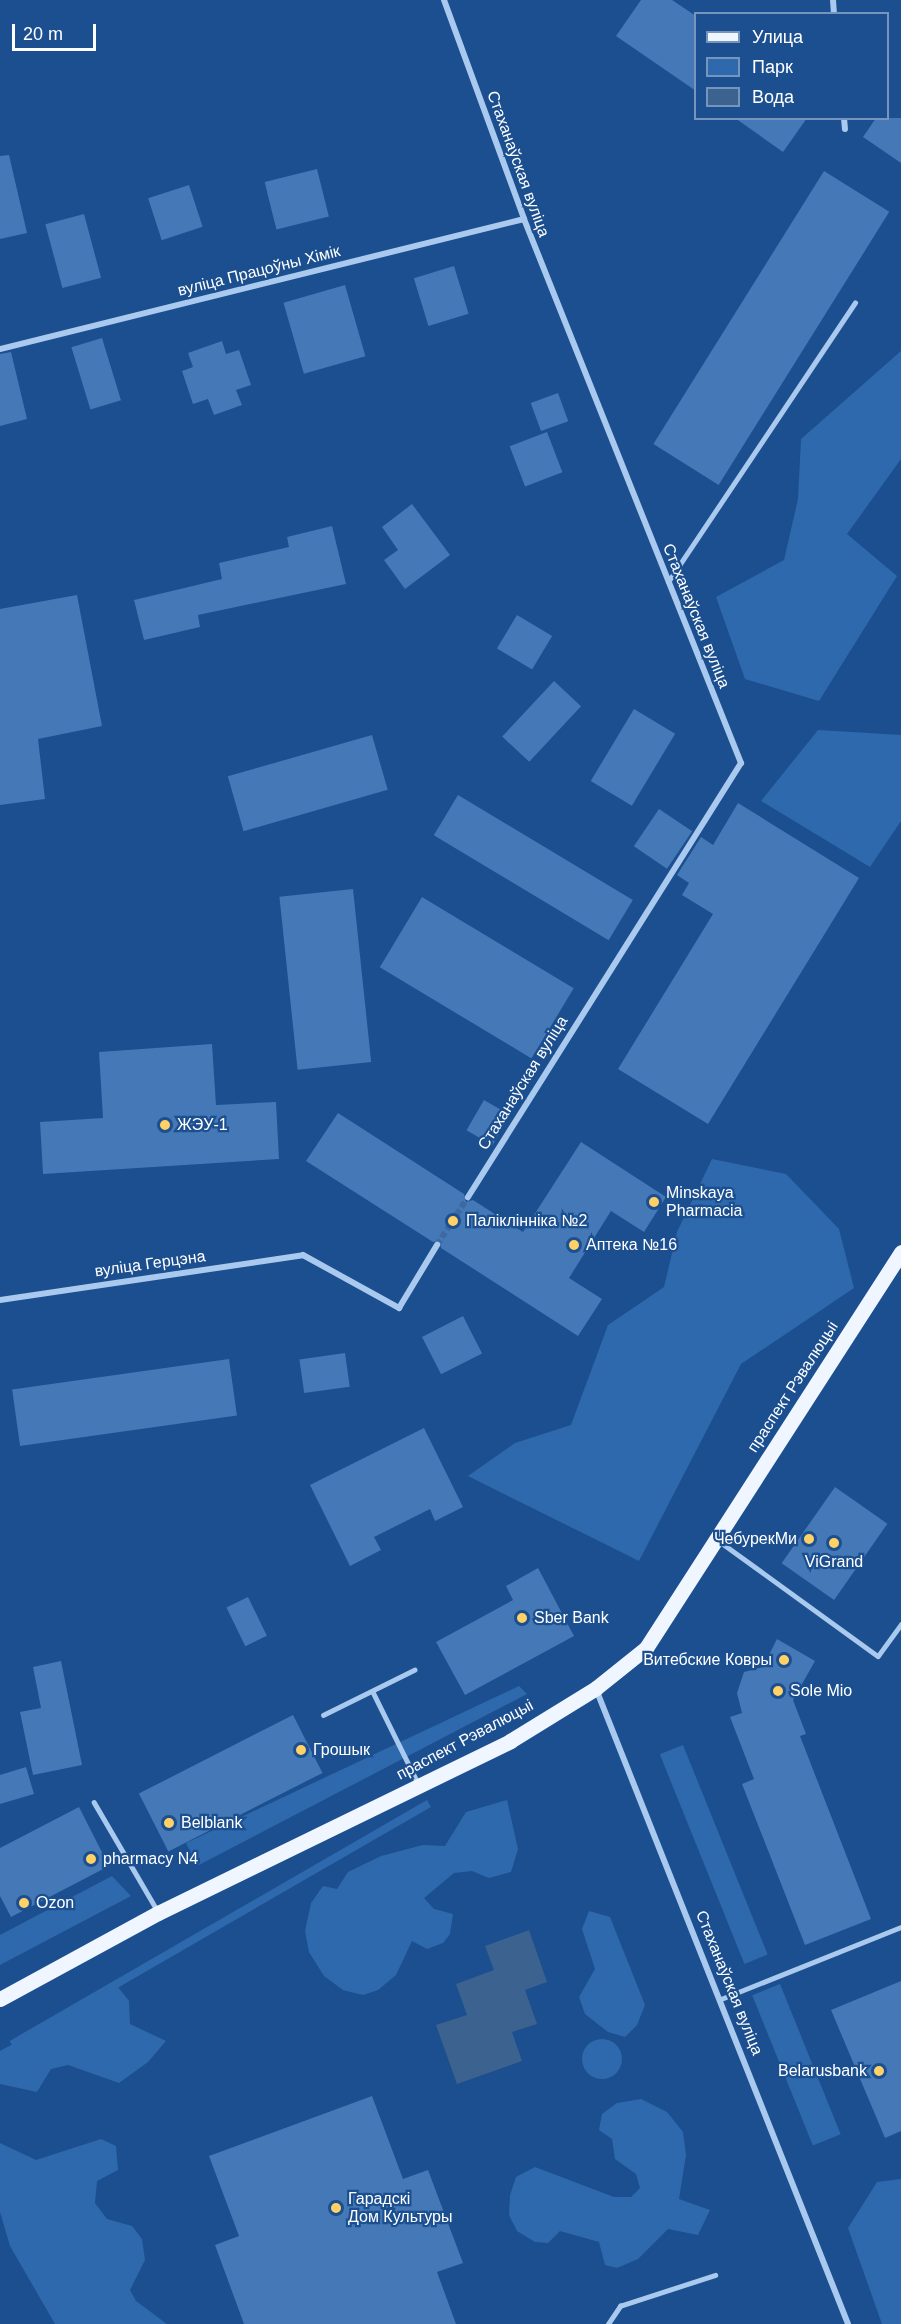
<!DOCTYPE html>
<html>
<head>
<meta charset="utf-8">
<style>
  body { margin:0 }
  #map { position:relative; width:901px; height:2324px; overflow:hidden; background:#1b4f8f; font-family:Arial,sans-serif }
  div>[style] { position:absolute }
  [style*='--x'] { left:calc(var(--x)*1px); top:calc(var(--y)*1px); width:calc(var(--w)*1px); rotate:calc(var(--a)*1deg) }
  .green>* { inset:0; background:#2e69ad; transform-origin:0 0 }
  .round { border-radius:50% }
  .water>* { inset:0; background:#3c6290 }
  .building>* { inset:0; background:#4478b7; transform-origin:0 0 }
  .street-tunnel>* { height:6px; margin-top:-3px; transform-origin:0; background:repeating-linear-gradient(90deg,#3d69a0 0 6px,transparent 0 9px) }
  .lane>* { height:4.5px; margin:-2.25px; padding:0 2.25px; transform-origin:2.25px; border-radius:2.25px; background:#a9c9ee }
  .street>* { height:6px; margin:-3px; padding:0 3px; transform-origin:3px; border-radius:3px; background:#a9c9ee }
  .primary>* { height:15px; margin:-7.5px; padding:0 7.5px; transform-origin:7.5px; border-radius:7.5px; background:#f0f6ff }
  .dots>* { width:16px; height:16px; translate:-50% -50%; box-sizing:border-box; border:3px solid #1b4f8f; border-radius:50% }
  span { translate:-50% -50%; white-space:nowrap; text-align:center; line-height:1.15; -webkit-text-stroke:4.5px #1b4f8f; paint-order:stroke }
  .street-label { font-size:16px; color:#fff }
  .poi-label { font-size:16px; color:#fff }
  .left { translate:0 -50%; text-align:left }
  .right { translate:-100% -50%; text-align:right }
  .legend { position:absolute; left:694px; top:12px; width:195px; height:108px; box-sizing:border-box; background:#1b4f8f; border:2px solid #7695bc; margin:0; padding:8px 10px; list-style:none; font-size:18px; color:#fff }
  .legend li { display:flex; align-items:center; gap:12px; height:30px }
  .legend b { width:30px; border:2px solid #7695bc }
  .scale { position:absolute; left:12px; top:24px; width:84px; height:27px; box-sizing:border-box; border:3px solid #fff; border-top:0; padding-left:8px; font-size:18px; line-height:21px; white-space:nowrap; color:#fff; -webkit-text-stroke:4px #1b4f8f; paint-order:stroke }
</style>
</head>
<body>
<div id="map">
  <div class="green">
    <i style="clip-path:polygon(901px 351px,901px 459px,847px 534px,897px 576px,819px 701px,745px 679px,716px 597px,784px 560px,798px 499px,801px 439px)"></i>
    <i style="clip-path:polygon(818px 730px,901px 735px,901px 821px,870px 867px,761px 801px)"></i>
    <i style="clip-path:polygon(712px 1159px,786px 1174px,839px 1229px,854px 1288px,741px 1364px,639px 1561px,468px 1476px,515px 1443px,571px 1425px,608px 1325px,664px 1287px,677px 1232px)"></i>
    <i style="clip-path:polygon(519px 1686px,527px 1694px,197px 1866px,186px 1843px)"></i>
    <i style="left:683px;top:1745px;width:226px;height:25px;rotate:68deg"></i>
    <i style="left:427px;top:1800px;width:8px;height:482px;rotate:60deg"></i>
    <i style="clip-path:polygon(507px 1800px,518px 1849px,511px 1872px,489px 1878px,472px 1871px,454px 1873px,424px 1898px,434px 1909px,453px 1914px,450px 1934px,443px 1943px,427px 1949px,412px 1941px,396px 1975px,378px 1990px,363px 1995px,343px 1990px,324px 1976px,309px 1952px,305px 1931px,311px 1903px,323px 1886px,337px 1889px,348px 1872px,381px 1856px,423px 1845px,445px 1846px,466px 1812px)"></i>
    <i style="clip-path:polygon(112px 1876px,131px 1896px,0 1965px,0 1935px)"></i>
    <i style="clip-path:polygon(589px 1911px,610px 1917px,645px 2005px,637px 2025px,625px 2037px,608px 2032px,585px 2014px,579px 1997px,595px 1969px,582px 1929px)"></i>
    <i style="left:780px;top:1984px;width:162px;height:30px;rotate:68deg"></i>
    <i style="clip-path:polygon(118px 1987px,129px 2001px,130px 2024px,166px 2041px,148px 2062px,119px 2083px,68px 2065px,51px 2069px,37px 2092px,0 2084px,0 2051px)"></i>
    <i class="round" style="left:582px;top:2039px;width:40px;height:40px"></i>
    <i style="clip-path:polygon(641px 2099px,667px 2112px,683px 2132px,686px 2155px,679px 2199px,710px 2210px,698px 2235px,668px 2229px,638px 2259px,617px 2268px,605px 2265px,599px 2242px,560px 2231px,548px 2243px,535px 2242px,517px 2231px,509px 2215px,510px 2195px,516px 2177px,535px 2167px,614px 2197px,631px 2197px,640px 2188px,636px 2174px,615px 2159px,612px 2139px,599px 2130px,602px 2114px,617px 2103px)"></i>
    <i style="clip-path:polygon(101px 2139px,116px 2146px,118px 2170px,97px 2181px,95px 2203px,107px 2219px,132px 2226px,142px 2239px,145px 2260px,130px 2290px,136px 2301px,167px 2324px,55px 2324px,10px 2246px,0 2212px,0 2143px,36px 2160px)"></i>
    <i style="clip-path:polygon(901px 2179px,901px 2324px,882px 2324px,848px 2228px,877px 2182px)"></i>
  </div>
  <div class="water">
    <i style="clip-path:polygon(529px 1930px,547px 1982px,525px 1990px,537px 2024px,512px 2032px,522px 2061px,457px 2084px,436px 2025px,467px 2015px,456px 1984px,494px 1970px,485px 1946px)"></i>
  </div>
  <div class="building">
    <i style="clip-path:polygon(641px 0,672px 0,696px 16px,696px 91px,616px 36px)"></i>
    <i style="clip-path:polygon(735px 118px,807px 118px,783px 152px)"></i>
    <i style="clip-path:polygon(876px 118px,901px 118px,901px 163px,863px 137px)"></i>
    <i style="clip-path:polygon(9px 155px,27px 233px,0 239px,0 156px)"></i>
    <i style="left:317px;top:169px;width:49px;height:54px;rotate:76deg"></i>
    <i style="left:824px;top:171px;width:77px;height:322px;rotate:32deg"></i>
    <i style="left:189px;top:185px;width:44px;height:43px;rotate:72deg"></i>
    <i style="left:84px;top:214px;width:66px;height:40px;rotate:75deg"></i>
    <i style="left:454px;top:266px;width:50px;height:42px;rotate:73deg"></i>
    <i style="left:345px;top:285px;width:74px;height:64px;rotate:74deg"></i>
    <i style="left:102px;top:338px;width:65px;height:32px;rotate:73deg"></i>
    <i style="clip-path:polygon(222px 341px,226px 354px,239px 350px,251px 385px,236px 390px,242px 405px,214px 415px,208px 399px,193px 404px,182px 371px,193px 367px,188px 353px)"></i>
    <i style="clip-path:polygon(11px 352px,27px 419px,0 426px,0 354px)"></i>
    <i style="left:558px;top:393px;width:30px;height:29px;rotate:70deg"></i>
    <i style="left:547px;top:432px;width:43px;height:40px;rotate:69deg"></i>
    <i style="clip-path:polygon(412px 504px,450px 555px,405px 589px,384px 560px,398px 550px,382px 527px)"></i>
    <i style="clip-path:polygon(332px 526px,346px 584px,198px 615px,200px 627px,144px 640px,134px 600px,222px 579px,219px 563px,289px 547px,287px 537px)"></i>
    <i style="clip-path:polygon(77px 595px,102px 726px,38px 739px,45px 799px,0 805px,0 609px)"></i>
    <i style="left:517px;top:615px;width:41px;height:39px;rotate:31deg"></i>
    <i style="left:554px;top:681px;width:37px;height:76px;rotate:43deg"></i>
    <i style="left:634px;top:709px;width:48px;height:84px;rotate:31deg"></i>
    <i style="left:372px;top:735px;width:57px;height:150px;rotate:74deg"></i>
    <i style="left:458px;top:795px;width:204px;height:47px;rotate:31deg"></i>
    <i style="clip-path:polygon(738px 803px,859px 878px,708px 1124px,618px 1069px,713px 914px,682px 895px,689px 883px,677px 875px,701px 837px,713px 845px)"></i>
    <i style="left:659px;top:809px;width:40px;height:45px;rotate:34deg"></i>
    <i style="left:353px;top:889px;width:174px;height:74px;rotate:84deg"></i>
    <i style="left:422px;top:897px;width:177px;height:82px;rotate:31deg"></i>
    <i style="clip-path:polygon(212px 1044px,216px 1105px,276px 1102px,279px 1159px,43px 1174px,40px 1122px,103px 1118px,99px 1052px)"></i>
    <i style="left:484px;top:1100px;width:30px;height:35px;rotate:30deg"></i>
    <i style="clip-path:polygon(338px 1113px,464px 1194px,466px 1202px,473px 1200px,523px 1232px,581px 1142px,666px 1197px,644px 1232px,611px 1211px,569px 1278px,602px 1299px,578px 1336px,441px 1248px,440px 1241px,433px 1242px,306px 1161px)"></i>
    <i style="left:463px;top:1316px;width:42px;height:46px;rotate:63deg"></i>
    <i style="left:345px;top:1353px;width:34px;height:46px;rotate:82deg"></i>
    <i style="left:229px;top:1359px;width:57px;height:219px;rotate:82deg"></i>
    <i style="clip-path:polygon(424px 1428px,463px 1507px,435px 1521px,430px 1509px,374px 1537px,381px 1550px,350px 1566px,310px 1485px)"></i>
    <i style="left:835px;top:1487px;width:64px;height:93px;rotate:35deg"></i>
    <i style="clip-path:polygon(538px 1568px,574px 1636px,465px 1695px,436px 1642px,513px 1600px,506px 1586px)"></i>
    <i style="left:248px;top:1597px;width:43px;height:24px;rotate:64deg"></i>
    <i style="clip-path:polygon(777px 1639px,815px 1661px,793px 1700px,806px 1734px,800px 1736px,871px 1919px,805px 1945px,742px 1784px,754px 1779px,730px 1717px,742px 1713px,737px 1693px,744px 1672px,763px 1667px)"></i>
    <i style="clip-path:polygon(61px 1661px,82px 1765px,33px 1775px,20px 1712px,41px 1708px,33px 1667px)"></i>
    <i style="left:293px;top:1715px;width:65px;height:173px;rotate:63deg"></i>
    <i style="clip-path:polygon(26px 1767px,34px 1794px,0 1804px,0 1775px)"></i>
    <i style="clip-path:polygon(79px 1807px,109px 1866px,11px 1917px,0 1896px,0 1848px)"></i>
    <i style="clip-path:polygon(901px 1981px,901px 2131px,885px 2138px,831px 2010px)"></i>
    <i style="clip-path:polygon(372px 2096px,403px 2179px,428px 2170px,463px 2263px,437px 2272px,456px 2324px,244px 2324px,215px 2245px,239px 2236px,209px 2156px)"></i>
  </div>
  <div class="street-tunnel">
    <i style="--x:437;--y:1245;--w:57;--a:-57.1"></i>
  </div>
  <div class="lane">
    <i style="--x:668;--y:582;--w:336;--a:-56.2"></i>
    <i style="--x:719;--y:1541;--w:196;--a:35.9"></i>
    <i style="--x:878;--y:1656;--w:39;--a:-54"></i>
    <i style="--x:373;--y:1692;--w:102;--a:63.7"></i>
    <i style="--x:323;--y:1715;--w:102;--a:-26.3"></i>
    <i style="--x:94;--y:1802;--w:125;--a:59.7"></i>
    <i style="--x:721;--y:1999;--w:194;--a:-21.8"></i>
    <i style="--x:608;--y:2324;--w:22;--a:-56"></i>
    <i style="--x:620;--y:2306;--w:100;--a:-18.1"></i>
  </div>
  <div class="street">
    <i style="--x:444;--y:0;--w:233;--a:69.9"></i>
    <i style="--x:524;--y:219;--w:586;--a:68.25"></i>
    <i style="--x:741;--y:763;--w:513;--a:122.17"></i>
    <i style="--x:833;--y:0;--w:14;--a:86"></i>
    <i style="--x:844;--y:118;--w:11;--a:85"></i>
    <i style="--x:0;--y:349;--w:540;--a:-13.93"></i>
    <i style="--x:0;--y:1300;--w:306;--a:-8.4"></i>
    <i style="--x:303;--y:1255;--w:110;--a:28.9"></i>
    <i style="--x:399;--y:1308;--w:74;--a:-58.9"></i>
    <i style="--x:596;--y:1689;--w:683;--a:68.35"></i>
  </div>
  <div class="primary">
    <i style="--x:0;--y:1999;--w:180;--a:-28.6"></i>
    <i style="--x:158;--y:1913;--w:392;--a:-26"></i>
    <i style="--x:510;--y:1741;--w:101;--a:-31.6"></i>
    <i style="--x:596;--y:1688;--w:64;--a:-38.7"></i>
    <i style="--x:646;--y:1648;--w:471;--a:-57.2"></i>
  </div>
  <div class="dots">
    <i style="left:165px;top:1125px;background:#ffd166"></i>
    <i style="left:654px;top:1202px;background:#ffd166"></i>
    <i style="left:453px;top:1221px;background:#ffd166"></i>
    <i style="left:574px;top:1245px;background:#ffd166"></i>
    <i style="left:809px;top:1539px;background:#ffd166"></i>
    <i style="left:834px;top:1543px;background:#ffd166"></i>
    <i style="left:522px;top:1618px;background:#ffd166"></i>
    <i style="left:784px;top:1660px;background:#ffd166"></i>
    <i style="left:778px;top:1691px;background:#ffd166"></i>
    <i style="left:301px;top:1750px;background:#ffd166"></i>
    <i style="left:169px;top:1823px;background:#ffd166"></i>
    <i style="left:91px;top:1859px;background:#ffd166"></i>
    <i style="left:24px;top:1903px;background:#ffd166"></i>
    <i style="left:879px;top:2071px;background:#ffd166"></i>
    <i style="left:336px;top:2208px;background:#ffd166"></i>
  </div>
  <div class="street-label">
    <span style="left:518px;top:164px;rotate:70deg">Стаханаўская вуліца</span>
    <span style="left:259px;top:271px;rotate:-14deg">вуліца Працоўны Хімік</span>
    <span style="left:696px;top:616px;rotate:68deg">Стаханаўская вуліца</span>
    <span style="left:523px;top:1083px;rotate:-58deg">Стаханаўская вуліца</span>
    <span style="left:150px;top:1264px;rotate:-8deg">вуліца Герцэна</span>
    <span style="left:793px;top:1387px;rotate:-57deg">праспект Рэвалюцыі</span>
    <span style="left:465px;top:1740px;rotate:-28deg">праспект Рэвалюцыі</span>
    <span style="left:729px;top:1983px;rotate:68deg">Стаханаўская вуліца</span>
  </div>
  <div class="poi-label">
    <span class="left" style="left:177px;top:1125px">ЖЭУ-1</span>
    <span class="left" style="left:666px;top:1202px">Minskaya<br>Pharmacia</span>
    <span class="left" style="left:466px;top:1221px">Паліклінніка №2</span>
    <span class="left" style="left:586px;top:1245px">Аптека №16</span>
    <span class="right" style="left:797px;top:1539px">ЧебурекМи</span>
    <span style="left:834px;top:1562px">ViGrand</span>
    <span class="left" style="left:534px;top:1618px">Sber Bank</span>
    <span class="right" style="left:772px;top:1660px">Витебские Ковры</span>
    <span class="left" style="left:790px;top:1691px">Sole Mio</span>
    <span class="left" style="left:313px;top:1750px">Грошык</span>
    <span class="left" style="left:181px;top:1823px">Belblank</span>
    <span class="left" style="left:103px;top:1859px">pharmacy N4</span>
    <span class="left" style="left:36px;top:1903px">Ozon</span>
    <span class="right" style="left:867px;top:2071px">Belarusbank</span>
    <span class="left" style="left:348px;top:2208px">Гарадскі<br>Дом Культуры</span>
  </div>
  <ul class="legend">
  <li><b style="height:8px;background:#f0f6ff"></b>Улица</li>
  <li><b style="height:16px;background:#2e69ad"></b>Парк</li>
  <li><b style="height:16px;background:#3c6290"></b>Вода</li>
  </ul>
  <div class="scale">20 m</div>
</div>
</body>
</html>
